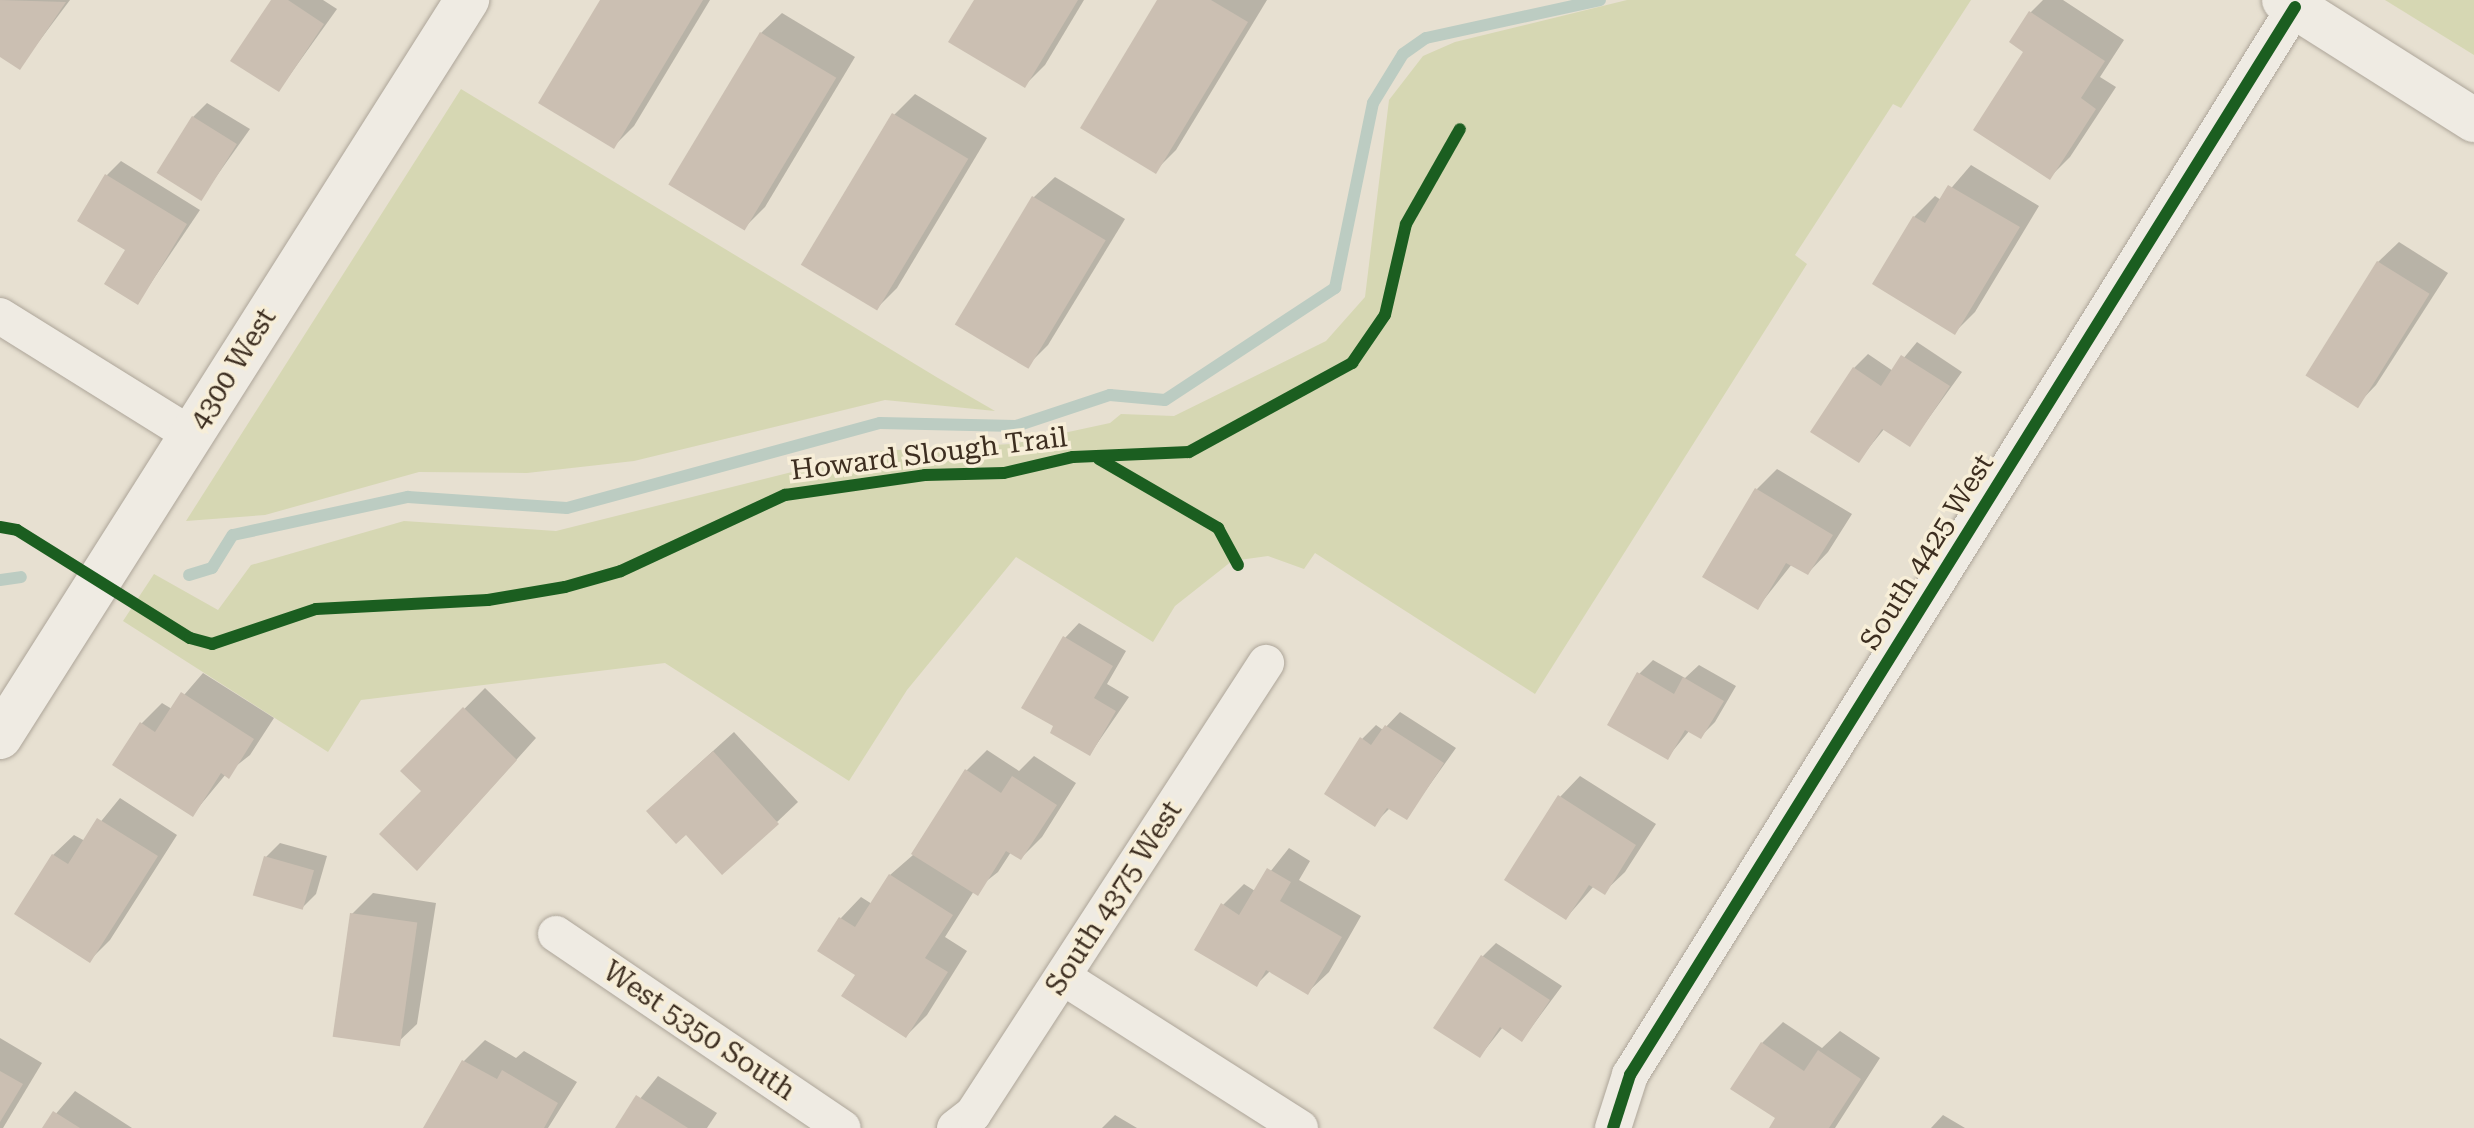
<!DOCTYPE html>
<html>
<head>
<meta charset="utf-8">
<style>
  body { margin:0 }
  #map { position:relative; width:2474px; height:1128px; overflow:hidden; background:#e7e0d1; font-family:"Roboto Serif",serif }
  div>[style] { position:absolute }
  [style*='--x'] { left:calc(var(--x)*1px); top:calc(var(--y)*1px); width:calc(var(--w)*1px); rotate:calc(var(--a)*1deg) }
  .green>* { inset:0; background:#d6d7b3 }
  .shadow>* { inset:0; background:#0003 }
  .stream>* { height:12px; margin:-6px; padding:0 6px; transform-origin:6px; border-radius:6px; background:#bcccc2 }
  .building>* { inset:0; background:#cbbfb2; transform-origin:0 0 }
  .roads { filter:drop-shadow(0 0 2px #ada599) drop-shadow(0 0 2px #ada599) }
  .minor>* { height:36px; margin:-18px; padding:0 18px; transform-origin:18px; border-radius:18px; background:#efebe3 }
  .tertiary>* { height:44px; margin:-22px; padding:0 22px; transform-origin:22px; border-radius:22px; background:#efebe3 }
  .secondary>* { height:44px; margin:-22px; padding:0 22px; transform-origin:22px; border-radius:22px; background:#efebe3 }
  .cycleway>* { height:12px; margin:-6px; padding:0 6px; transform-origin:6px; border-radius:6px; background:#1b5e20 }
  span { translate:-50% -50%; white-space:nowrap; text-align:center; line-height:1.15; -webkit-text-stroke:7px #f7eed8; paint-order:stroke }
  .street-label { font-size:28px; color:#3d2e20 }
</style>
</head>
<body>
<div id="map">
  <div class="green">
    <i style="clip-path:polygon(1627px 0,1971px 0,1901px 108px,1893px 104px,1795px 255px,1807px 264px,1535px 694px,1315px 553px,1304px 569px,1268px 556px,1232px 561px,1175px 606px,1153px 642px,1016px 557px,907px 690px,849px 781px,665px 663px,361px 700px,328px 752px,123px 621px,154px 574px,218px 610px,251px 565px,404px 521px,556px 531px,876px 451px,1012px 444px,1110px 423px,1121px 414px,1174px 416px,1326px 341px,1365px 297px,1389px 100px,1423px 56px,1455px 42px)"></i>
    <i style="clip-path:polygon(2386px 0,2474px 0,2474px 55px,2385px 0)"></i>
    <i style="clip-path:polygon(461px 89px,938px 378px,995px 411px,885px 400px,634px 461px,527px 473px,419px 472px,265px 515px,186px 521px)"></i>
  </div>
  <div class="shadow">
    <i style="clip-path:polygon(0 0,70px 0,19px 68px,0 55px)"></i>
    <i style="clip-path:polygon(273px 0,323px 0,337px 9px,279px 90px)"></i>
    <i style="clip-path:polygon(602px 0,710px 0,634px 126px,614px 146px)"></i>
    <i style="clip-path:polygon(976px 0,1084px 0,1045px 65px,1024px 86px)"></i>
    <i style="clip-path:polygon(1159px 0,1267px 0,1176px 150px,1155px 171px)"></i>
    <i style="clip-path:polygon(2043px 0,2063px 0,2124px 40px,2100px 77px,2116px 87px,2070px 157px,2050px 177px,2026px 52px,2030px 13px)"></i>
    <i style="clip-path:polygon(782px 13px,855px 57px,765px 207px,744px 228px,761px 33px)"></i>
    <i style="clip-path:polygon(915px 94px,987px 138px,897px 288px,876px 309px,894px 115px)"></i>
    <i style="clip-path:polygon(207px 103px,250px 129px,201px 198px,193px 117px)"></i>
    <i style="clip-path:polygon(121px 161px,200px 210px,138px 302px,107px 175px)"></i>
    <i style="clip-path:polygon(1971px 165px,2039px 206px,1975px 312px,1955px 332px,1914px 217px,1935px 196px,1941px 200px)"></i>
    <i style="clip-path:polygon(1055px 177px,1125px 219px,1048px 345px,1027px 366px,957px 324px,1034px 197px)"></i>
    <i style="clip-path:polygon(2399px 242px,2448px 273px,2376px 385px,2356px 406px,2378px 262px)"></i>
    <i style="clip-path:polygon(1917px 342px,1962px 372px,1910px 444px,1885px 428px,1858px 461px,1854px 368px,1868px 354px,1893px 371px)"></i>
    <i style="clip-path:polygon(1777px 469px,1852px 514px,1828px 552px,1808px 573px,1792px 564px,1758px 607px,1757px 489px)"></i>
    <i style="clip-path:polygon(1079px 623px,1126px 651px,1107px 684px,1129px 697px,1090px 754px,1065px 638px)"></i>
    <i style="clip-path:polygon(1653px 660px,1685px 678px,1699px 665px,1736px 686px,1715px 722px,1701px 736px,1690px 730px,1667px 758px,1639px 674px)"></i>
    <i style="clip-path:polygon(203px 673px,274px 718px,250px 755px,226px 774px,193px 814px,141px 724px,162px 703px,172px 709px)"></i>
    <i style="clip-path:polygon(485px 688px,536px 738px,437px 848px,424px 791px,403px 771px)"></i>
    <i style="clip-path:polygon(1400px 712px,1456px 748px,1406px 818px,1390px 808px,1374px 824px,1362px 739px,1376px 725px,1383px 730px)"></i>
    <i style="clip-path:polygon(734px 732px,798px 802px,777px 822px,670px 790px)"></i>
    <i style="clip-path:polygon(987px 750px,1019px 771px,1034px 756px,1076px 783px,1042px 837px,1021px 858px,1011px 852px,998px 872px,974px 891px,945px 937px,967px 951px,927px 1015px,906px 1036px,858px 974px,820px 950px,841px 918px,861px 897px,872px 904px,890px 875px,913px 855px,966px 771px)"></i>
    <i style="clip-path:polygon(1580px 776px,1656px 824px,1625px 872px,1604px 892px,1594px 886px,1566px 918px,1560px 797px)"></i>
    <i style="clip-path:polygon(120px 798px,177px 835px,110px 940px,89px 961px,53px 855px,74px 835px,85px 841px)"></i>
    <i style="clip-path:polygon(280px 843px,327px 856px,316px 894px,302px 908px,266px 857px)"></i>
    <i style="clip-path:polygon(1289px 848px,1310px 861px,1299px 880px,1361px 916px,1329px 972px,1308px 992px,1271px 970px,1256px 985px,1223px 905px,1244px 884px,1255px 891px)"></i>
    <i style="clip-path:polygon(373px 893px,436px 903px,417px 1024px,396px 1044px,352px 914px)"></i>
    <i style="clip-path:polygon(1496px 943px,1562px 986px,1522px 1040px,1503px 1027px,1480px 1056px,1482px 957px)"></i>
    <i style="clip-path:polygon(1783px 1022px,1822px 1048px,1840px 1031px,1880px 1058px,1835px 1128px,1771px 1128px,1778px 1118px,1762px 1043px)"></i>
    <i style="clip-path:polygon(0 1038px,42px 1063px,3px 1128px,0 1128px)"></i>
    <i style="clip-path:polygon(485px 1040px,516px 1058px,524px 1051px,577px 1082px,548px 1128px,425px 1128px,464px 1061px)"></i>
    <i style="clip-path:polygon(658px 1076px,717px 1113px,707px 1128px,617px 1128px)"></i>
    <i style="clip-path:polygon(75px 1091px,132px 1128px,44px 1128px)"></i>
    <i style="clip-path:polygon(1115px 1115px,1137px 1128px,1102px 1128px)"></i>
    <i style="clip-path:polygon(1943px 1115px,1965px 1128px,1931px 1128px)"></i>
  </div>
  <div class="stream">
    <i style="--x:189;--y:575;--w:24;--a:-17"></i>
    <i style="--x:212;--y:568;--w:39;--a:-58"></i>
    <i style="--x:233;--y:535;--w:179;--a:-12.3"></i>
    <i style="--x:408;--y:497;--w:159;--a:4"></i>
    <i style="--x:567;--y:508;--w:324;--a:-15.2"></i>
    <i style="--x:880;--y:423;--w:136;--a:1.3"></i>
    <i style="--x:1016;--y:426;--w:99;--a:-18.3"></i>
    <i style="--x:1110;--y:395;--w:55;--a:5.2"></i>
    <i style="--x:1165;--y:400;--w:204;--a:-33.4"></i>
    <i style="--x:1335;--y:288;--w:189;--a:-78.4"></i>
    <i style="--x:1373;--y:103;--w:57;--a:-58.5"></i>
    <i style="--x:1403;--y:54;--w:28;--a:-35"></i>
    <i style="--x:1426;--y:38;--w:178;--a:-12.3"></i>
    <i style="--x:0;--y:580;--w:21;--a:-8"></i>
  </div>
  <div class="building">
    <i style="clip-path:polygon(0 0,66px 2px,20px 70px,0 57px)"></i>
    <i style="clip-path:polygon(271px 0,288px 0,324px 24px,279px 92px,230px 61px)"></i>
    <i style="clip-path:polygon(600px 0,703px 0,614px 149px,538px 103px)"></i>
    <i style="clip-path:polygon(974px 0,1078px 0,1025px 88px,948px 42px)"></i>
    <i style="clip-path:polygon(1157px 0,1211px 0,1248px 22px,1156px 174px,1080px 128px)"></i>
    <i style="clip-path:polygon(2029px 11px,2105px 61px,2081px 98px,2096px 109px,2050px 180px,1973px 130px,2023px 52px,2009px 42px)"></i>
    <i style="left:760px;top:32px;width:89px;height:178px;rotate:31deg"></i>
    <i style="left:892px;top:113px;width:89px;height:177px;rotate:31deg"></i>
    <i style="left:192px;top:116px;width:53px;height:67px;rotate:32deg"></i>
    <i style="clip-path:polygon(105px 174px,187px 224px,138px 305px,104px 284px,125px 250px,77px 221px)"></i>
    <i style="clip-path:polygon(1948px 185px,2020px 227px,1955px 335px,1872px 284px,1913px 216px,1925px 223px)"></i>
    <i style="left:1032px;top:196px;width:86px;height:150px;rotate:31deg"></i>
    <i style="left:2377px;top:261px;width:62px;height:135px;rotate:32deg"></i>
    <i style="clip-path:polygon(1901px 355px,1950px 386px,1910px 447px,1882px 429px,1859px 463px,1810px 432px,1853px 367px,1881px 386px)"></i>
    <i style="clip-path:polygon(1755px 488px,1833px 535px,1808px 575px,1786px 563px,1758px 610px,1702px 577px)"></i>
    <i style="clip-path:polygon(1063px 636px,1113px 666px,1094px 698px,1116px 711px,1090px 756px,1050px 733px,1053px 726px,1021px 708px)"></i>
    <i style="clip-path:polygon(1637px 672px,1674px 694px,1683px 677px,1724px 701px,1701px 739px,1685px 730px,1668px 760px,1607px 725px)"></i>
    <i style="clip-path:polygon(181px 692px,254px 739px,229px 779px,221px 773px,193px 817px,112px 765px,140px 722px,155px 732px)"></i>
    <i style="clip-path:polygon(463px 707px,517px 760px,417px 871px,379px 834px,421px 791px,400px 771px)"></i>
    <i style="clip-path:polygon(1385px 725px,1444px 763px,1407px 820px,1387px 808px,1375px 827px,1324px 794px,1360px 737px,1371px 745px)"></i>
    <i style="clip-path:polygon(713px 751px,779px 824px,722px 875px,686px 835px,676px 844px,646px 811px)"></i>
    <i style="clip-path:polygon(965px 769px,1001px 793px,1012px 776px,1057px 805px,1021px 860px,1006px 851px,978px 896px,911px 854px)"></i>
    <i style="clip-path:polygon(1558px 795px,1636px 845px,1605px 895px,1589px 885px,1566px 920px,1504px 880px)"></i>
    <i style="clip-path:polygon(97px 818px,158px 856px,90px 963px,14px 914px,52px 854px,68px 864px)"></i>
    <i style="left:264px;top:856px;width:52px;height:41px;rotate:16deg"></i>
    <i style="clip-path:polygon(1267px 868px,1291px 882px,1280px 901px,1342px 937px,1308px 995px,1266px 970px,1257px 987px,1194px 950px,1221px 903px,1239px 915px)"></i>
    <i style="clip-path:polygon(889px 874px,953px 915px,925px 958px,948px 972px,906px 1038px,841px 996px,855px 975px,817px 951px,839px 917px,855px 927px)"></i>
    <i style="left:350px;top:913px;width:68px;height:125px;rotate:8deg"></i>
    <i style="clip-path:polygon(1481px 955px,1550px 1000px,1522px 1042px,1500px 1027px,1480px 1058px,1433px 1028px)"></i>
    <i style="clip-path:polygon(1761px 1042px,1804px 1071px,1818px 1050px,1861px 1079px,1829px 1128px,1769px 1128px,1775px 1118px,1730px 1089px)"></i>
    <i style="clip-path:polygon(462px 1060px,497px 1079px,502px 1070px,558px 1103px,544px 1128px,423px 1128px)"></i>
    <i style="clip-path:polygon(0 1071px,23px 1084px,0 1122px)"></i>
    <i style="clip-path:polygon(636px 1095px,688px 1128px,615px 1128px)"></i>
    <i style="clip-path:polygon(53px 1111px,80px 1128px,42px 1128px)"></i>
  </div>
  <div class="roads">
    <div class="minor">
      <i style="--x:0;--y:316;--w:225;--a:31.9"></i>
      <i style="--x:556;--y:934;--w:346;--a:34.1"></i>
      <i style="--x:1063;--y:977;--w:281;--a:32.5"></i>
      <i style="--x:955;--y:1128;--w:23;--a:-38"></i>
      <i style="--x:973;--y:1114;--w:538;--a:-56.99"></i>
      <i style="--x:1613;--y:1128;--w:56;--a:-72.2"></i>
      <i style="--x:1630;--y:1075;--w:1258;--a:-58.09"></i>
    </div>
    <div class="tertiary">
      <i style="--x:0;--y:737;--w:873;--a:-57.64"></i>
    </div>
    <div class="secondary">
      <i style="--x:2284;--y:0;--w:225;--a:32.3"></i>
    </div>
  </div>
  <div class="cycleway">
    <i style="--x:1099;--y:459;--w:138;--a:30.1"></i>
    <i style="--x:1218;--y:528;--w:42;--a:61.6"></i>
    <i style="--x:0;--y:527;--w:17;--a:10"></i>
    <i style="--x:17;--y:530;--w:204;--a:32"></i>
    <i style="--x:190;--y:638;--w:23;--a:15"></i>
    <i style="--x:212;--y:644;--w:110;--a:-18.6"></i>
    <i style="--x:316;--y:609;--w:172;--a:-3"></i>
    <i style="--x:488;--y:600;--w:78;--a:-9.6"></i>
    <i style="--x:565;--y:587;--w:58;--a:-15.9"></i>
    <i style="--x:621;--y:571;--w:181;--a:-24.9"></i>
    <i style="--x:785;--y:495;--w:141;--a:-8.1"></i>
    <i style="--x:925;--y:475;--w:79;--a:-1.5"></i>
    <i style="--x:1004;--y:473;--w:71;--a:-13.1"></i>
    <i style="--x:1073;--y:457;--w:116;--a:-2.5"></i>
    <i style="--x:1189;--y:452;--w:186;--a:-28.6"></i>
    <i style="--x:1352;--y:363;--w:58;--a:-55.5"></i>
    <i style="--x:1385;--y:315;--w:93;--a:-77"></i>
    <i style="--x:1406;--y:224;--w:109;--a:-60.4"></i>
    <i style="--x:1613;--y:1128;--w:56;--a:-72.2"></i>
    <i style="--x:1630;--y:1075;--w:1258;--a:-58.09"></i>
  </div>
  <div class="street-label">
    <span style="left:233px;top:369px;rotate:-58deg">4300 West</span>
    <span style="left:929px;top:454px;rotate:-7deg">Howard Slough Trail</span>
    <span style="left:1927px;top:552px;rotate:-58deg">South 4425 West</span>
    <span style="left:1114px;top:898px;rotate:-57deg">South 4375 West</span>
    <span style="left:699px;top:1031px;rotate:34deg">West 5350 South</span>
  </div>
</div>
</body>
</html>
